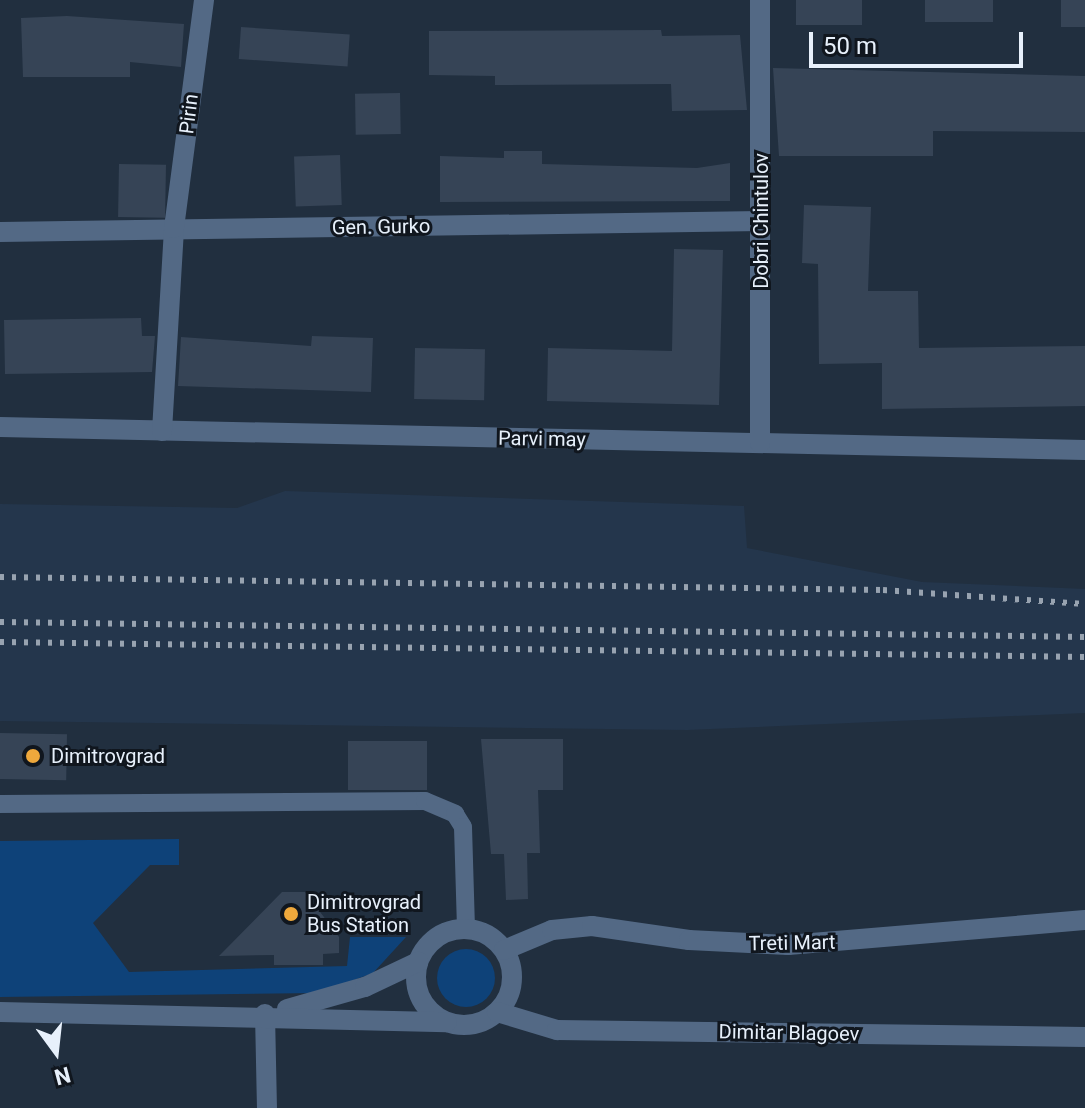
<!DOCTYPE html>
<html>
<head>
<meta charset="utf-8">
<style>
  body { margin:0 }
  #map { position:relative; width:1085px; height:1108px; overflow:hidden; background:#212f3f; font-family:Roboto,sans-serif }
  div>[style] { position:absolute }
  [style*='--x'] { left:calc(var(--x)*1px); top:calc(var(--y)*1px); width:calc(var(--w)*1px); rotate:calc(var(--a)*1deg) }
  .built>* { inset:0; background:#24364c }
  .green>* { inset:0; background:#0e4279 }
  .round { border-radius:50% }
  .building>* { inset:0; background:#364456; transform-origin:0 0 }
  .service>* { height:18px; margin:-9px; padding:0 9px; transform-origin:9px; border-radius:9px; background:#536985 }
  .pedestrian>* { height:20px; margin:-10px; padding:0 10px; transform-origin:10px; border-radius:10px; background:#536985 }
  .minor>* { height:20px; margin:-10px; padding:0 10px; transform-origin:10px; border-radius:10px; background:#536985 }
  .tertiary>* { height:20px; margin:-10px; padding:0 10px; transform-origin:10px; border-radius:10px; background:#536985 }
  .tertiary>.ring { margin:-10px; padding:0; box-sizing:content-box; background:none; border:20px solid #536985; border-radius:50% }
  .rail>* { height:6px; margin-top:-3px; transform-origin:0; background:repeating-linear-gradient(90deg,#98a3b0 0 4px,transparent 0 12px) }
  .dots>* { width:22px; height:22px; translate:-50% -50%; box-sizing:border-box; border:4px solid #10161e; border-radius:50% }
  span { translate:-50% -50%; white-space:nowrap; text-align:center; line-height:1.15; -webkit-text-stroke:6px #10161e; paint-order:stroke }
  .street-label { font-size:20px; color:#e7f0fb }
  .poi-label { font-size:20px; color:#e7f0fb }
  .left { translate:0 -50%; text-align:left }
  .north { position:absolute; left:16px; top:1012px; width:80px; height:80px; -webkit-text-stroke:6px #10161e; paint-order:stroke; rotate:165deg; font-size:22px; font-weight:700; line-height:32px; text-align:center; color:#e7f0fb }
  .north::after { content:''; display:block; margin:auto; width:28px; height:36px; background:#e7f0fb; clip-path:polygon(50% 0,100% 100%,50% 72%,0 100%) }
  .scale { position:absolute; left:809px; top:32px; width:214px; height:36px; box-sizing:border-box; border:4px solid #e7f0fb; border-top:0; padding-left:10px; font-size:24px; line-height:28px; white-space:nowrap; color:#e7f0fb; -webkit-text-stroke:6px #10161e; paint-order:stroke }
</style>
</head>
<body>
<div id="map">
  <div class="built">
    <i style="clip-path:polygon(285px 491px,744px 506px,747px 548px,922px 582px,1085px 589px,1085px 713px,687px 730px,0 721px,0 504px,237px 508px)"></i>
  </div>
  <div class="green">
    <i style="clip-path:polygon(179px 839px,179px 865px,150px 865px,93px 923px,129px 972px,347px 966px,350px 937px,406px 937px,373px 973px,319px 993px,0 997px,0 841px)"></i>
    <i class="round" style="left:437px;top:949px;width:58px;height:58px"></i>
  </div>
  <div class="building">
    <i style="left:796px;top:0;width:66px;height:25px"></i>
    <i style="left:925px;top:0;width:68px;height:22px"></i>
    <i style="left:1061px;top:0;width:24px;height:27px"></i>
    <i style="clip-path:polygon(67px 16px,184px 24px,181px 67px,130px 62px,130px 77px,23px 77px,21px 18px)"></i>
    <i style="left:241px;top:27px;width:109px;height:32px;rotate:4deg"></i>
    <i style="clip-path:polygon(661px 30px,662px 36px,740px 35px,747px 110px,672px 111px,671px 84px,495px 85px,495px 76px,429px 75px,429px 31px)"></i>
    <i style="clip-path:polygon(773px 68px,1085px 76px,1085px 132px,933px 131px,933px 156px,779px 156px)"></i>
    <i style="left:400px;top:93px;width:41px;height:45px;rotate:89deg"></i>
    <i style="clip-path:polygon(504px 151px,542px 151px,542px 164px,697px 168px,730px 163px,730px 201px,440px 202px,440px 156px,504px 158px)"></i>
    <i style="left:340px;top:155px;width:50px;height:46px;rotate:88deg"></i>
    <i style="left:119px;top:164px;width:47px;height:53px;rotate:1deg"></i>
    <i style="clip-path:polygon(804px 205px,871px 207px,868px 291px,918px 291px,919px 348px,1085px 346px,1085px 406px,882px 409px,882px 363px,819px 364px,818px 264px,802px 263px)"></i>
    <i style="clip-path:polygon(674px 249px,723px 250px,719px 405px,547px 401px,548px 348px,672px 351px)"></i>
    <i style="clip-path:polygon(141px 318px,142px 336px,155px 336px,152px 372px,5px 374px,4px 320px)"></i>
    <i style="clip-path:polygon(312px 336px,373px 338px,371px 392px,178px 386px,181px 337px,311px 346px)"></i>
    <i style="left:415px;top:348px;width:70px;height:51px;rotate:1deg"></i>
    <i style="left:0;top:733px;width:67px;height:46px;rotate:1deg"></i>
    <i style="clip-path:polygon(481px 739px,563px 739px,563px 790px,538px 790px,540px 853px,527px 853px,528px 899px,506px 900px,504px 854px,491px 854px)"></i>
    <i style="left:348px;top:741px;width:79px;height:49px"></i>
    <i style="clip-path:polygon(282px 892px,305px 892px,339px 937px,339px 953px,323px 954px,323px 965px,274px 965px,274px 955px,219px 956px)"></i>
  </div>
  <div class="service">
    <i style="--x:0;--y:804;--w:425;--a:-0.4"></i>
    <i style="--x:425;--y:801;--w:33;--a:23"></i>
    <i style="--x:455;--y:814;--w:15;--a:58"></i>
    <i style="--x:463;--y:827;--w:102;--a:88.3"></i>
  </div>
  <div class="pedestrian">
    <i style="--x:265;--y:1014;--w:94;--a:88.8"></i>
  </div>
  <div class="minor">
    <i style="--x:0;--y:232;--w:761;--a:-0.83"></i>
    <i style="--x:0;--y:427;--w:1085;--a:1.21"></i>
    <i style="--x:162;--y:431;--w:203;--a:-86.6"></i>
    <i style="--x:174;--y:228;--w:230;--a:-82.5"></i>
    <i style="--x:760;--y:443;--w:443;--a:-90"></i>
  </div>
  <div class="tertiary">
    <i class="ring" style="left:416px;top:929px;width:76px;height:76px"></i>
    <i style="--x:504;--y:950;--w:52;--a:-22.6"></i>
    <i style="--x:552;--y:930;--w:40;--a:-5.7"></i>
    <i style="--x:592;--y:926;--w:98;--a:8.2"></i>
    <i style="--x:689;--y:940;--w:99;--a:2.9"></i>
    <i style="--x:788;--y:945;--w:298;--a:-4.8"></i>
    <i style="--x:287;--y:1009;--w:81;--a:-15.8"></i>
    <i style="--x:365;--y:987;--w:59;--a:-25.3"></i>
    <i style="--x:0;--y:1012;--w:447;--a:1.3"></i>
    <i style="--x:497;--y:1012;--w:63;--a:16.7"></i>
    <i style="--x:557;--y:1030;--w:528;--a:0.76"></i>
  </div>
  <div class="rail">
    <i style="--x:0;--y:577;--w:883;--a:0.84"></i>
    <i style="--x:883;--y:590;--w:202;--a:4"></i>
    <i style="--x:0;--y:622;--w:1085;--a:0.79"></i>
    <i style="--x:0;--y:642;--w:1085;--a:0.79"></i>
  </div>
  <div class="dots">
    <i style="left:33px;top:756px;background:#eea83c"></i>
    <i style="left:291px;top:914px;background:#eea83c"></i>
  </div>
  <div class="street-label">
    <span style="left:189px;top:114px;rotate:-83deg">Pirin</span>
    <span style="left:761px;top:221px;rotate:-90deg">Dobri Chintulov</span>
    <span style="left:381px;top:227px;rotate:-1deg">Gen. Gurko</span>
    <span style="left:542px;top:439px;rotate:1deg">Parvi may</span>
    <span style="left:792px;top:943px;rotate:-1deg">Treti Mart</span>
    <span style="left:789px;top:1033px;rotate:1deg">Dimitar Blagoev</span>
  </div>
  <div class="poi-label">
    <span class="left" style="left:51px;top:756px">Dimitrovgrad</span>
    <span class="left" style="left:307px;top:914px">Dimitrovgrad<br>Bus Station</span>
  </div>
  <div class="north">N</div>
  <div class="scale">50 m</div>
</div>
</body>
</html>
